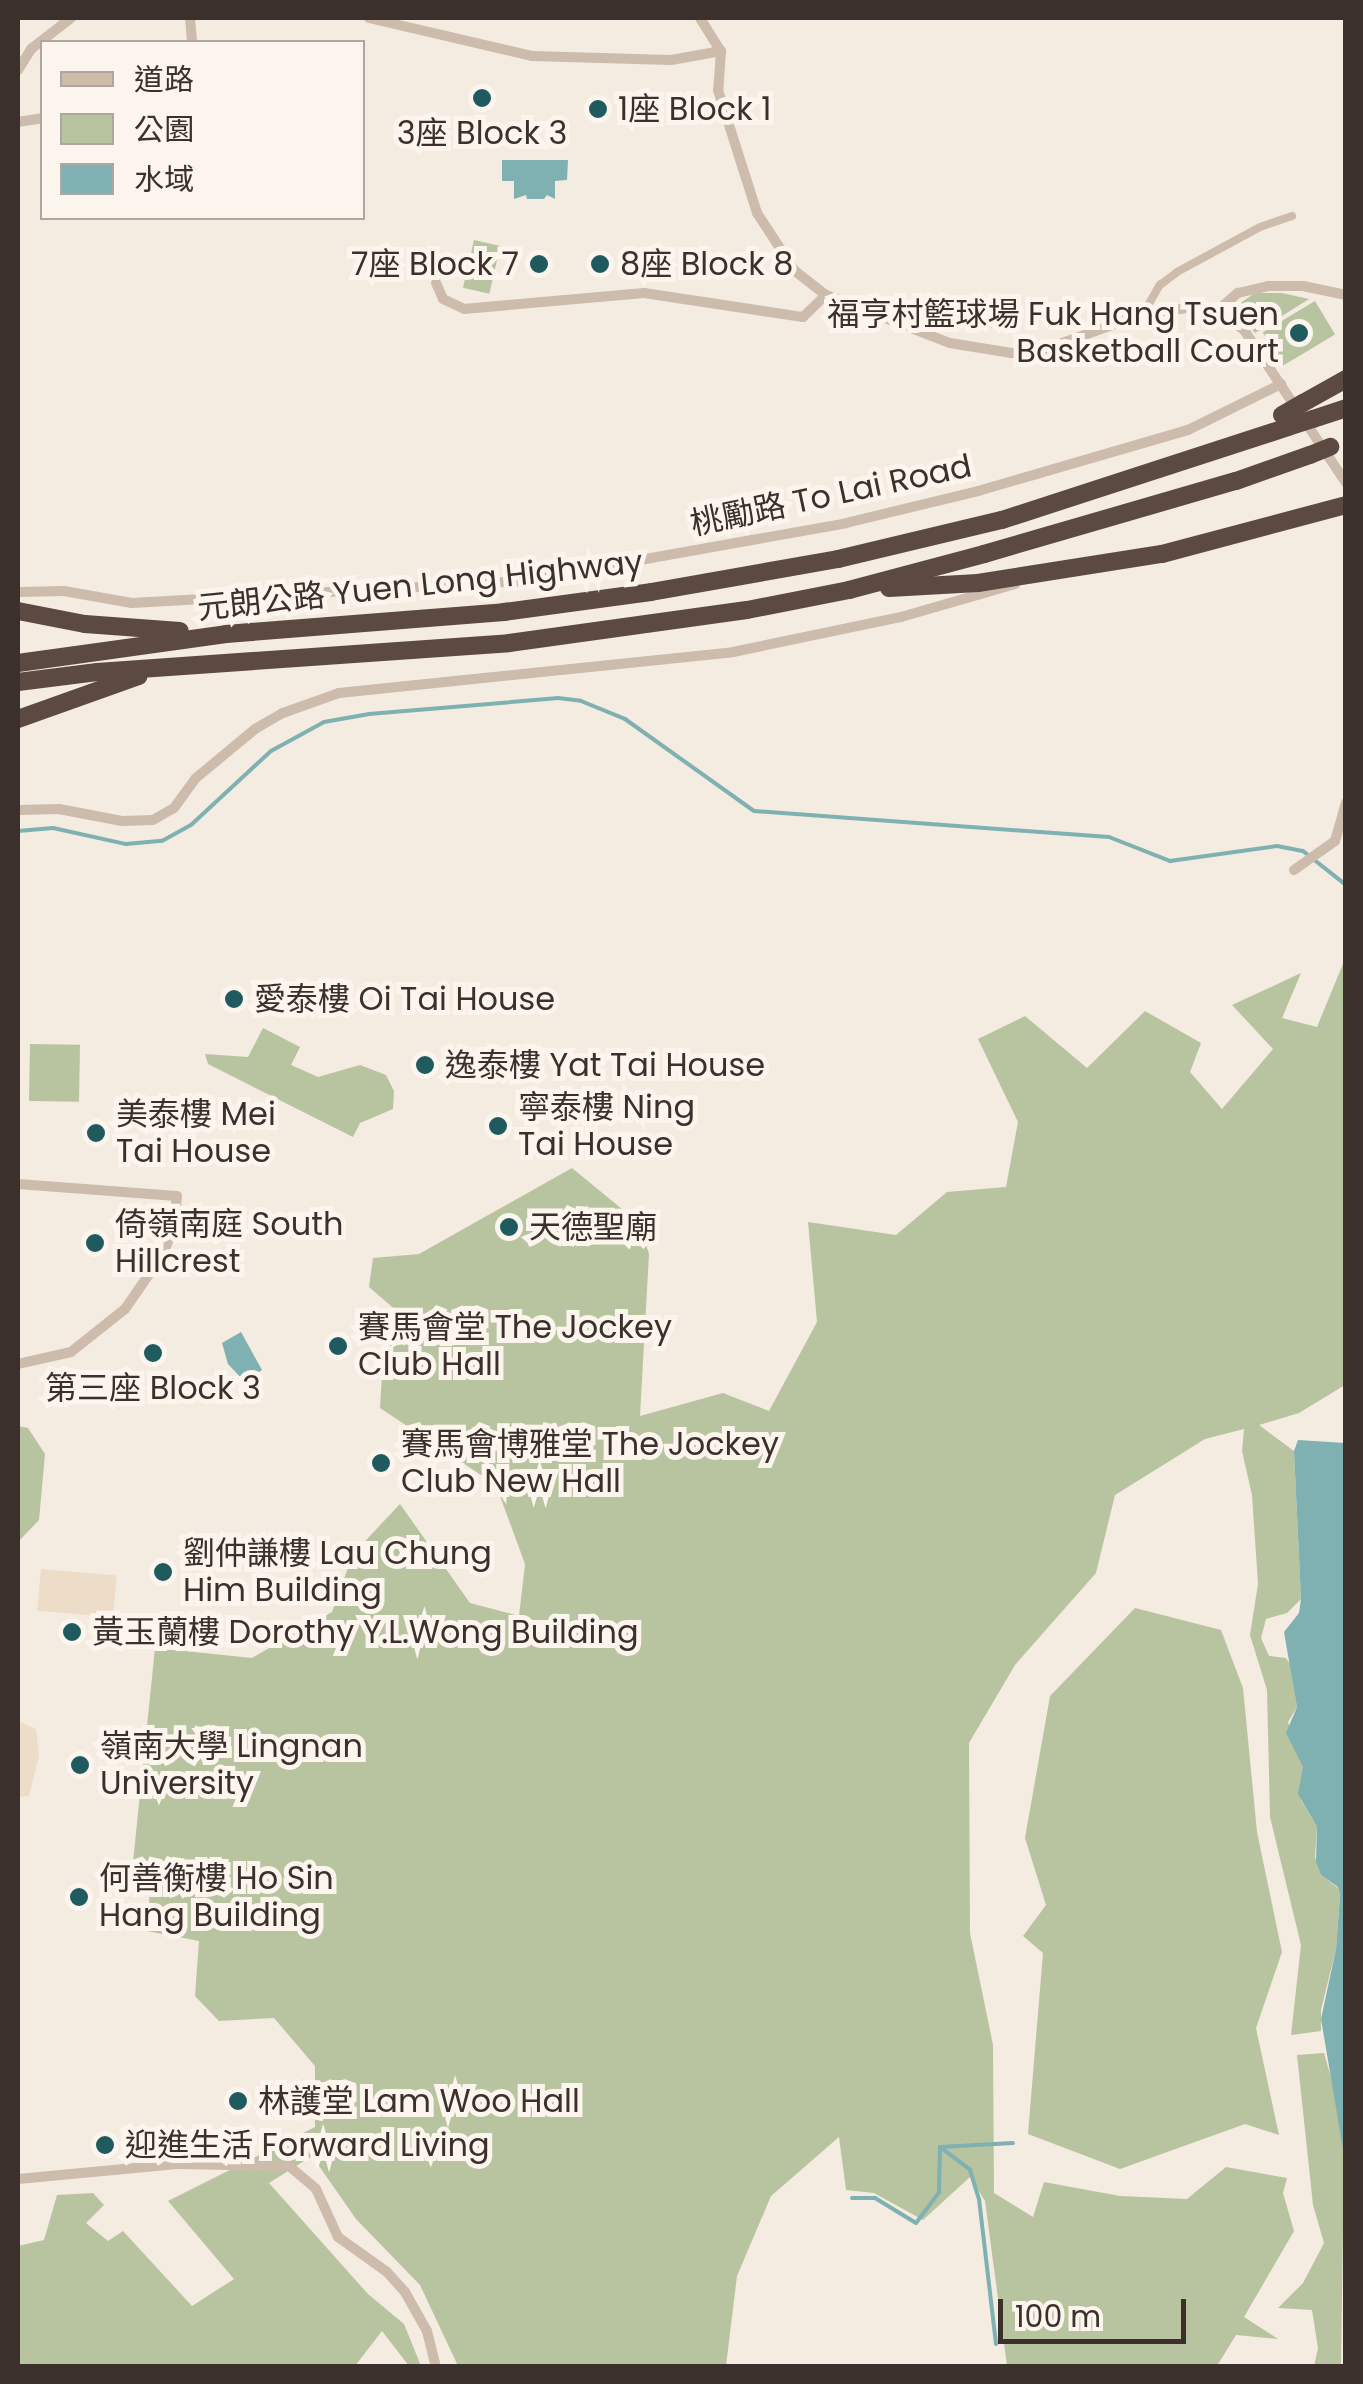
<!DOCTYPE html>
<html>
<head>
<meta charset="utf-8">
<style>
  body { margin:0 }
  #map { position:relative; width:1363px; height:2384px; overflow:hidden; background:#f4ebe1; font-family:Poppins,"Noto Sans TC",sans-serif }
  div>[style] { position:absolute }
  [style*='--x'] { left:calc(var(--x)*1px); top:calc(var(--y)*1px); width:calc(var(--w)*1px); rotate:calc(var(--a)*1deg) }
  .green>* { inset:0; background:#b8c4a0; transform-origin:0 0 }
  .plaza>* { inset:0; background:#ecdcc8; transform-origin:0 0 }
  .water>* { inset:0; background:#7fb0b2 }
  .stream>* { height:4px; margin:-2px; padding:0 2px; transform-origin:2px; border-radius:2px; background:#7fb0b2 }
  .pedestrian>* { height:8px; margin:-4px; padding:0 4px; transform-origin:4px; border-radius:4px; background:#cdbbac }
  .minor>* { height:10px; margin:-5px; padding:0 5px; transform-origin:5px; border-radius:5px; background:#cdbbac }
  .motorway>* { height:18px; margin:-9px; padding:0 9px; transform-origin:9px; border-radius:9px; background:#5c4a42 }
  .motorway-bridge>* { height:18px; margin:-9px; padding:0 9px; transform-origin:9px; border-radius:9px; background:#5c4a42 }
  .dots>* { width:28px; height:28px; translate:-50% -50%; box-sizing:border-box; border:5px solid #fbf5ee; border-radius:50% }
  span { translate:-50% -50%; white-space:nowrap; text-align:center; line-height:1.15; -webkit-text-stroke:10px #fbf5ee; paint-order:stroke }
  .poi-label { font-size:32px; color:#3b302b }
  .left { translate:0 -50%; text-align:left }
  .right { translate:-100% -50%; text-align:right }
  .street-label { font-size:32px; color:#3b302b }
  .frame { position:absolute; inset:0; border:20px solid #3b302b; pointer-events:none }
  .legend { position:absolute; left:40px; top:40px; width:325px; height:180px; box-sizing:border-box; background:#fbf5ee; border:2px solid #aea6a0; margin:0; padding:12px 18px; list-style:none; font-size:30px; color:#3b302b }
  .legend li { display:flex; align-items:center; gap:20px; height:50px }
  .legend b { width:50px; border:2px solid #aea6a0 }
  .scale { position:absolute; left:998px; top:2299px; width:188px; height:45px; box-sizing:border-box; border:5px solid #3b302b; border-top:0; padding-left:12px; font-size:30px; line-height:35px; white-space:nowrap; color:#3b302b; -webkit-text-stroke:8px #fbf5ee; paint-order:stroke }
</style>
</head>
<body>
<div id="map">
  <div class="green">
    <i style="left:474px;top:240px;width:27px;height:49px;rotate:13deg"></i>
    <i style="clip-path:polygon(1255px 293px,1282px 293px,1309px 299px,1255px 333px,1233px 308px)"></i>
    <i style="left:1315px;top:301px;width:39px;height:61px;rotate:59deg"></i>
    <i style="clip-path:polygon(1345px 959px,1345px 1385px,1299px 1413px,1259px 1425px,1294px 1451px,1301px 1599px,1287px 1613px,1266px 1619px,1261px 1638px,1269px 1656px,1286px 1658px,1290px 1664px,1297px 1707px,1288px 1722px,1303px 1767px,1301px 1800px,1317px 1827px,1315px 1857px,1321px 1875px,1338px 1888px,1340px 1895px,1336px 1949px,1321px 2010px,1321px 2031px,1291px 2035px,1301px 1945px,1270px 1817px,1267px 1690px,1250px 1635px,1258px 1584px,1252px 1495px,1242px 1451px,1244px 1429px,1205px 1439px,1115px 1495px,1096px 1573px,1015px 1665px,969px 1743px,970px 1933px,993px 2045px,994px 2193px,1033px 2217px,1044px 2182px,1120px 2196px,1187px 2199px,1226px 2167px,1287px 2178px,1283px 2193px,1294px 2231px,1244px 2317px,1278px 2339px,1236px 2335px,1217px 2366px,1007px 2366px,985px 2201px,970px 2177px,923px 2220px,874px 2193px,846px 2190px,839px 2137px,771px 2196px,737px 2276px,726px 2366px,458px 2366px,420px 2285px,356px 2219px,312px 2156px,269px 2183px,368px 2294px,404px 2324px,421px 2366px,409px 2366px,382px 2331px,355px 2366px,18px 2366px,18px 2246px,44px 2240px,57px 2195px,93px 2193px,104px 2205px,86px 2223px,108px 2241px,123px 2231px,192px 2306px,234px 2279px,168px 2201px,315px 2127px,315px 2066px,274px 2018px,219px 2021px,195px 1996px,199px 1941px,147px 1931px,151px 1875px,132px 1872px,155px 1648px,252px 1658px,332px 1612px,353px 1554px,400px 1504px,470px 1603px,519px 1616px,525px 1564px,496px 1485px,380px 1408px,383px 1357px,406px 1319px,369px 1287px,373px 1258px,419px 1254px,572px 1168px,639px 1223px,649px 1254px,640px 1416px,723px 1393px,769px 1411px,817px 1322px,808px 1222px,896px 1235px,947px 1192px,1006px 1187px,1018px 1122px,978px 1039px,1025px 1016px,1087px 1068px,1145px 1011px,1201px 1043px,1190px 1072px,1222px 1109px,1273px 1049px,1232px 1005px,1301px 973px,1282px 1018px,1317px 1027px)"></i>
    <i style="clip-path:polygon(263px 1028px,300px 1047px,291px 1065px,318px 1077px,360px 1065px,386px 1075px,394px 1091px,393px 1109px,360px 1123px,353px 1137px,208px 1064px,205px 1054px,248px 1057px)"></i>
    <i style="left:30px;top:1044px;width:50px;height:57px;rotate:1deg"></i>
    <i style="clip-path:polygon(18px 1426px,28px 1428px,45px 1454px,39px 1520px,18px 1542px)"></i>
    <i style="clip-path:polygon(1135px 1608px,1221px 1630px,1243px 1688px,1257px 1832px,1282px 1952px,1256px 2028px,1279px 2135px,1245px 2124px,1120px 2169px,1028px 2134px,1043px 1953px,1023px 1936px,1046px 1905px,1025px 1838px,1050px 1696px)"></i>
    <i style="clip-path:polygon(1324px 2053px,1341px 2113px,1344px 2159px,1341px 2366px,1314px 2366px,1318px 2348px,1312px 2310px,1278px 2308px,1303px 2283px,1324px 2243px,1313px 2205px,1297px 2055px)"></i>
  </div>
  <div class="plaza">
    <i style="left:41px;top:1569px;width:76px;height:42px;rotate:5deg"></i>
    <i style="clip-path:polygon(18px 1721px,36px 1729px,39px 1756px,29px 1796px,18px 1797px)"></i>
  </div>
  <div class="water">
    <i style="clip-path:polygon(502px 160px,568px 160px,567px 180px,555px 181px,555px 199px,547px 195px,544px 199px,527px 199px,526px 195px,514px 199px,514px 181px,502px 181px)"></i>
    <i style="clip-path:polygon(241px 1332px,262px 1370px,244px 1381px,228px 1364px,222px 1343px)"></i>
    <i style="clip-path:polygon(1298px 1440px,1345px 1443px,1345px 2161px,1321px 2019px,1336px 1949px,1340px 1895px,1338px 1887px,1321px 1875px,1316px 1862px,1317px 1827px,1298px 1794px,1303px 1767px,1286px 1733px,1297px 1707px,1284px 1632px,1299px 1613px,1301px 1599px,1294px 1451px)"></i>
  </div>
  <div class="stream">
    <i style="--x:18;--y:831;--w:35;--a:-5"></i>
    <i style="--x:53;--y:828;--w:75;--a:12.4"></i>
    <i style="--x:126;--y:844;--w:36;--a:-5"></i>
    <i style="--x:162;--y:841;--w:33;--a:-29"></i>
    <i style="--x:191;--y:825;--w:109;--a:-42.8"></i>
    <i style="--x:271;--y:751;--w:60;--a:-28.7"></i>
    <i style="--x:324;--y:722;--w:46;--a:-10.1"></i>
    <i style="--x:369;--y:714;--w:190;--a:-4.8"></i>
    <i style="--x:558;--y:698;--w:23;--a:7"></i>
    <i style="--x:581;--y:701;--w:48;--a:22.2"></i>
    <i style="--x:625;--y:719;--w:158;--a:35.5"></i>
    <i style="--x:754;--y:811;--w:356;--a:4.2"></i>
    <i style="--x:1109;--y:837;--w:66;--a:21.5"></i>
    <i style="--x:1170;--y:861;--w:108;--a:-8"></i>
    <i style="--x:1277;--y:846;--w:26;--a:11"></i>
    <i style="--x:1303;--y:851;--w:55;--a:38.3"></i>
    <i style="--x:940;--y:2147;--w:38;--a:37"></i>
    <i style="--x:970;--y:2170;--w:30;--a:73"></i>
    <i style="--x:979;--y:2199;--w:146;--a:83.3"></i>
    <i style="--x:852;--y:2198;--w:23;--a:0"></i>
    <i style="--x:875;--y:2198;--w:48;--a:31.4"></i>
    <i style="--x:916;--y:2223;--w:39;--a:-53"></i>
    <i style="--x:939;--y:2192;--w:45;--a:-88.7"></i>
    <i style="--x:940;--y:2147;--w:73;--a:-3.1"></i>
  </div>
  <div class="pedestrian">
    <i style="--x:1143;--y:314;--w:34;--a:-60"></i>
    <i style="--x:1160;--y:285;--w:21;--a:-37"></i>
    <i style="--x:1177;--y:272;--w:94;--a:-28.5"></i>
    <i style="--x:1260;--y:227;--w:34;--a:-19"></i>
  </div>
  <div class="minor">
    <i style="--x:190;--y:18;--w:24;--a:85"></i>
    <i style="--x:369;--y:18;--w:167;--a:13.1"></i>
    <i style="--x:532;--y:56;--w:139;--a:1.6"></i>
    <i style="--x:671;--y:60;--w:51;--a:-10.2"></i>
    <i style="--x:700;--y:18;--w:39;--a:58"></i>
    <i style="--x:721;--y:51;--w:39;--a:94"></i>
    <i style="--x:718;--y:90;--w:129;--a:72.4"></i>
    <i style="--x:757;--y:213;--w:69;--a:56.8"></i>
    <i style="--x:795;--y:271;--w:39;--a:38"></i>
    <i style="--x:826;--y:295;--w:133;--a:21.2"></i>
    <i style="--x:950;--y:343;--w:62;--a:9.3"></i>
    <i style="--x:1011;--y:353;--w:29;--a:-4"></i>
    <i style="--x:1040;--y:351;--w:109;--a:-19.8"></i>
    <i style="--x:1143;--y:314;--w:52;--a:-7.7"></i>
    <i style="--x:1195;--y:307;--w:22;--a:10"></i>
    <i style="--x:1217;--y:311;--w:33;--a:35"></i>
    <i style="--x:1244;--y:330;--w:184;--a:56.3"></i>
    <i style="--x:18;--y:70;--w:25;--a:-58"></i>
    <i style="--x:31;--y:49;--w:51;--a:-37.8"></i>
    <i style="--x:18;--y:122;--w:24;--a:-9"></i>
    <i style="--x:436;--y:283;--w:17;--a:66"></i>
    <i style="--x:443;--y:299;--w:23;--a:25"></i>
    <i style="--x:464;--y:309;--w:181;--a:-5.1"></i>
    <i style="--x:644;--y:293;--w:161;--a:8.6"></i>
    <i style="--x:803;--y:317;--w:32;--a:-44"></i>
    <i style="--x:1217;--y:311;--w:28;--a:-41"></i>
    <i style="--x:1238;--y:293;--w:31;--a:-13"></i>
    <i style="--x:1268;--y:286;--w:35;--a:0"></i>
    <i style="--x:1303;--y:286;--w:44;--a:11.8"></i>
    <i style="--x:18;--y:592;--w:46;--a:-1.2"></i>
    <i style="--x:64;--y:591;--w:69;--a:10"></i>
    <i style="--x:132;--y:603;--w:391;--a:-3.2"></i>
    <i style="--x:522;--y:581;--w:329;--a:-10.1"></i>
    <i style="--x:846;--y:523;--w:136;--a:-13.6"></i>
    <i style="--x:978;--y:491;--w:219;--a:-16.2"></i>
    <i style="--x:1188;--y:430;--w:104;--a:-26.3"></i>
    <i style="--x:18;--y:810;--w:41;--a:-1.4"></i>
    <i style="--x:59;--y:809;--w:64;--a:10.8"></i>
    <i style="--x:122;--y:821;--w:31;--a:-2"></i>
    <i style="--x:153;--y:820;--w:24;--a:-30"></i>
    <i style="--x:174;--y:808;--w:37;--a:-54"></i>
    <i style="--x:196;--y:778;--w:77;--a:-39.7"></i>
    <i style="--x:255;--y:729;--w:32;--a:-30"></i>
    <i style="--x:283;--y:713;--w:59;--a:-19.7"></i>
    <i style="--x:339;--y:693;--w:396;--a:-5.9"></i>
    <i style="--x:733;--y:652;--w:172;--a:-11.8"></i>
    <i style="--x:901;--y:617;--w:119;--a:-16.1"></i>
    <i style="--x:1294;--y:870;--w:50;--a:-35.3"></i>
    <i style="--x:1335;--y:841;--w:40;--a:-74"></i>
    <i style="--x:18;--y:1184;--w:159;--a:4.3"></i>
    <i style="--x:177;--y:1196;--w:30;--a:96"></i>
    <i style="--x:174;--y:1226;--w:30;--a:111"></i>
    <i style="--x:163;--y:1254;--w:67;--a:124.6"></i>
    <i style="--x:125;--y:1309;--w:69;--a:141.5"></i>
    <i style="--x:71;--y:1352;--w:54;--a:167.2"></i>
    <i style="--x:18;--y:2179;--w:160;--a:-5.4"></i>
    <i style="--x:177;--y:2164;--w:112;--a:1"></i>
    <i style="--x:289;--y:2166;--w:35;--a:40"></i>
    <i style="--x:316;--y:2189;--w:53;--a:65.4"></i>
    <i style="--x:338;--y:2237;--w:60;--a:35.5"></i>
    <i style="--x:387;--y:2272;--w:27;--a:48"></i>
    <i style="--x:405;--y:2292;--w:45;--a:60.6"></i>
    <i style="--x:427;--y:2331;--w:36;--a:76"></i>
  </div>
  <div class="motorway">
    <i style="--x:1303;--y:403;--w:49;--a:-29.2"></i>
    <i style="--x:1313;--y:419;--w:35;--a:-18"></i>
    <i style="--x:889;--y:588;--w:89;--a:-3.2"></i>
    <i style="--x:978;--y:583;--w:186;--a:-9"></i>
    <i style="--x:1162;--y:554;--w:190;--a:-14.9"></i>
    <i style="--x:18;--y:611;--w:68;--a:11"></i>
    <i style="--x:85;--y:624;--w:95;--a:4.2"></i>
    <i style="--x:18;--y:663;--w:210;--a:-7.9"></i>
    <i style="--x:226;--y:634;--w:279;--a:-4.5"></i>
    <i style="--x:504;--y:612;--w:148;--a:-7.7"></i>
    <i style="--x:651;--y:592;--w:190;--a:-10"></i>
    <i style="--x:838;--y:559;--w:169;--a:-13.4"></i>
    <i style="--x:1002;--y:520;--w:301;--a:-18"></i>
    <i style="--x:18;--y:682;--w:80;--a:-7.2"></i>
    <i style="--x:97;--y:672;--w:413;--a:-4"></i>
    <i style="--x:509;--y:643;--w:240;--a:-7.9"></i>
    <i style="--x:747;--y:610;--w:104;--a:-11.1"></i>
    <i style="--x:849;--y:590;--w:140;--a:-14.9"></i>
    <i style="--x:984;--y:554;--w:262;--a:-16.2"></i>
    <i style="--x:1236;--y:481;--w:78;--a:-19.4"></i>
    <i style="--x:18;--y:719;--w:128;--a:-19.6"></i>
  </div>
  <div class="motorway-bridge">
    <i style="--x:1282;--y:415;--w:24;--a:-30"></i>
    <i style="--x:1288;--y:427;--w:26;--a:-18"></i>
    <i style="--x:1310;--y:455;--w:22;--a:-22"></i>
  </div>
  <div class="dots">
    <i style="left:482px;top:98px;background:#1f5a5e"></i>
    <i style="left:598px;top:109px;background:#1f5a5e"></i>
    <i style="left:539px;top:264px;background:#1f5a5e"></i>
    <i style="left:600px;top:264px;background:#1f5a5e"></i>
    <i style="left:1299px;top:333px;background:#1f5a5e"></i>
    <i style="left:234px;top:999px;background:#1f5a5e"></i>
    <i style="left:425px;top:1065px;background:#1f5a5e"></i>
    <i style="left:498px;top:1126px;background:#1f5a5e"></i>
    <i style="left:96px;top:1133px;background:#1f5a5e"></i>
    <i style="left:509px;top:1227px;background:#1f5a5e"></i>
    <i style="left:95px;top:1243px;background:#1f5a5e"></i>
    <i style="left:338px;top:1346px;background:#1f5a5e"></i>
    <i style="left:153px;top:1353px;background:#1f5a5e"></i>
    <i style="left:381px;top:1463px;background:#1f5a5e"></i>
    <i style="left:163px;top:1572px;background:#1f5a5e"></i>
    <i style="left:72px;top:1632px;background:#1f5a5e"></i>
    <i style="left:80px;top:1765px;background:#1f5a5e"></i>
    <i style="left:79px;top:1897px;background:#1f5a5e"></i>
    <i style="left:238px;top:2101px;background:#1f5a5e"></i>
    <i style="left:105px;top:2145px;background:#1f5a5e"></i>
  </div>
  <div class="poi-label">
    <span class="left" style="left:618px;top:109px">1座 Block 1</span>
    <span style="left:482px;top:133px">3座 Block 3</span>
    <span class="right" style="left:519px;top:264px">7座 Block 7</span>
    <span class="left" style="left:620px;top:264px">8座 Block 8</span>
    <span class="right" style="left:1279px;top:333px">福亨村籃球場 Fuk Hang Tsuen<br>Basketball Court</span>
    <span class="left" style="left:254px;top:999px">愛泰樓 Oi Tai House</span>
    <span class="left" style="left:445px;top:1065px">逸泰樓 Yat Tai House</span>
    <span class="left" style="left:518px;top:1126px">寧泰樓 Ning<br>Tai House</span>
    <span class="left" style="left:116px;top:1133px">美泰樓 Mei<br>Tai House</span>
    <span class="left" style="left:115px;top:1243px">倚嶺南庭 South<br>Hillcrest</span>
    <span class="left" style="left:529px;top:1227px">天德聖廟</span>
    <span class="left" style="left:358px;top:1346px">賽馬會堂 The Jockey<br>Club Hall</span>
    <span style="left:153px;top:1388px">第三座 Block 3</span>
    <span class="left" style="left:401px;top:1463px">賽馬會博雅堂 The Jockey<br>Club New Hall</span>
    <span class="left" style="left:183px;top:1572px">劉仲謙樓 Lau Chung<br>Him Building</span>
    <span class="left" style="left:92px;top:1632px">黃玉蘭樓 Dorothy Y.L.Wong Building</span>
    <span class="left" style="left:100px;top:1765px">嶺南大學 Lingnan<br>University</span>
    <span class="left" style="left:99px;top:1897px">何善衡樓 Ho Sin<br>Hang Building</span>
    <span class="left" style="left:258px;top:2101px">林護堂 Lam Woo Hall</span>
    <span class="left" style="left:125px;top:2145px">迎進生活 Forward Living</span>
  </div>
  <div class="street-label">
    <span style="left:831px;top:495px;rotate:-12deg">桃勵路 To Lai Road</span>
    <span style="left:420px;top:585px;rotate:-6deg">元朗公路 Yuen Long Highway</span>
  </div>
  <div class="frame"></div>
  <ul class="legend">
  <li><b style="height:12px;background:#cdbbac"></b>道路</li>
  <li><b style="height:28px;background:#b8c4a0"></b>公園</li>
  <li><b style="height:28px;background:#7fb0b2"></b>水域</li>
  </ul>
  <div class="scale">100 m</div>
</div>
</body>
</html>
